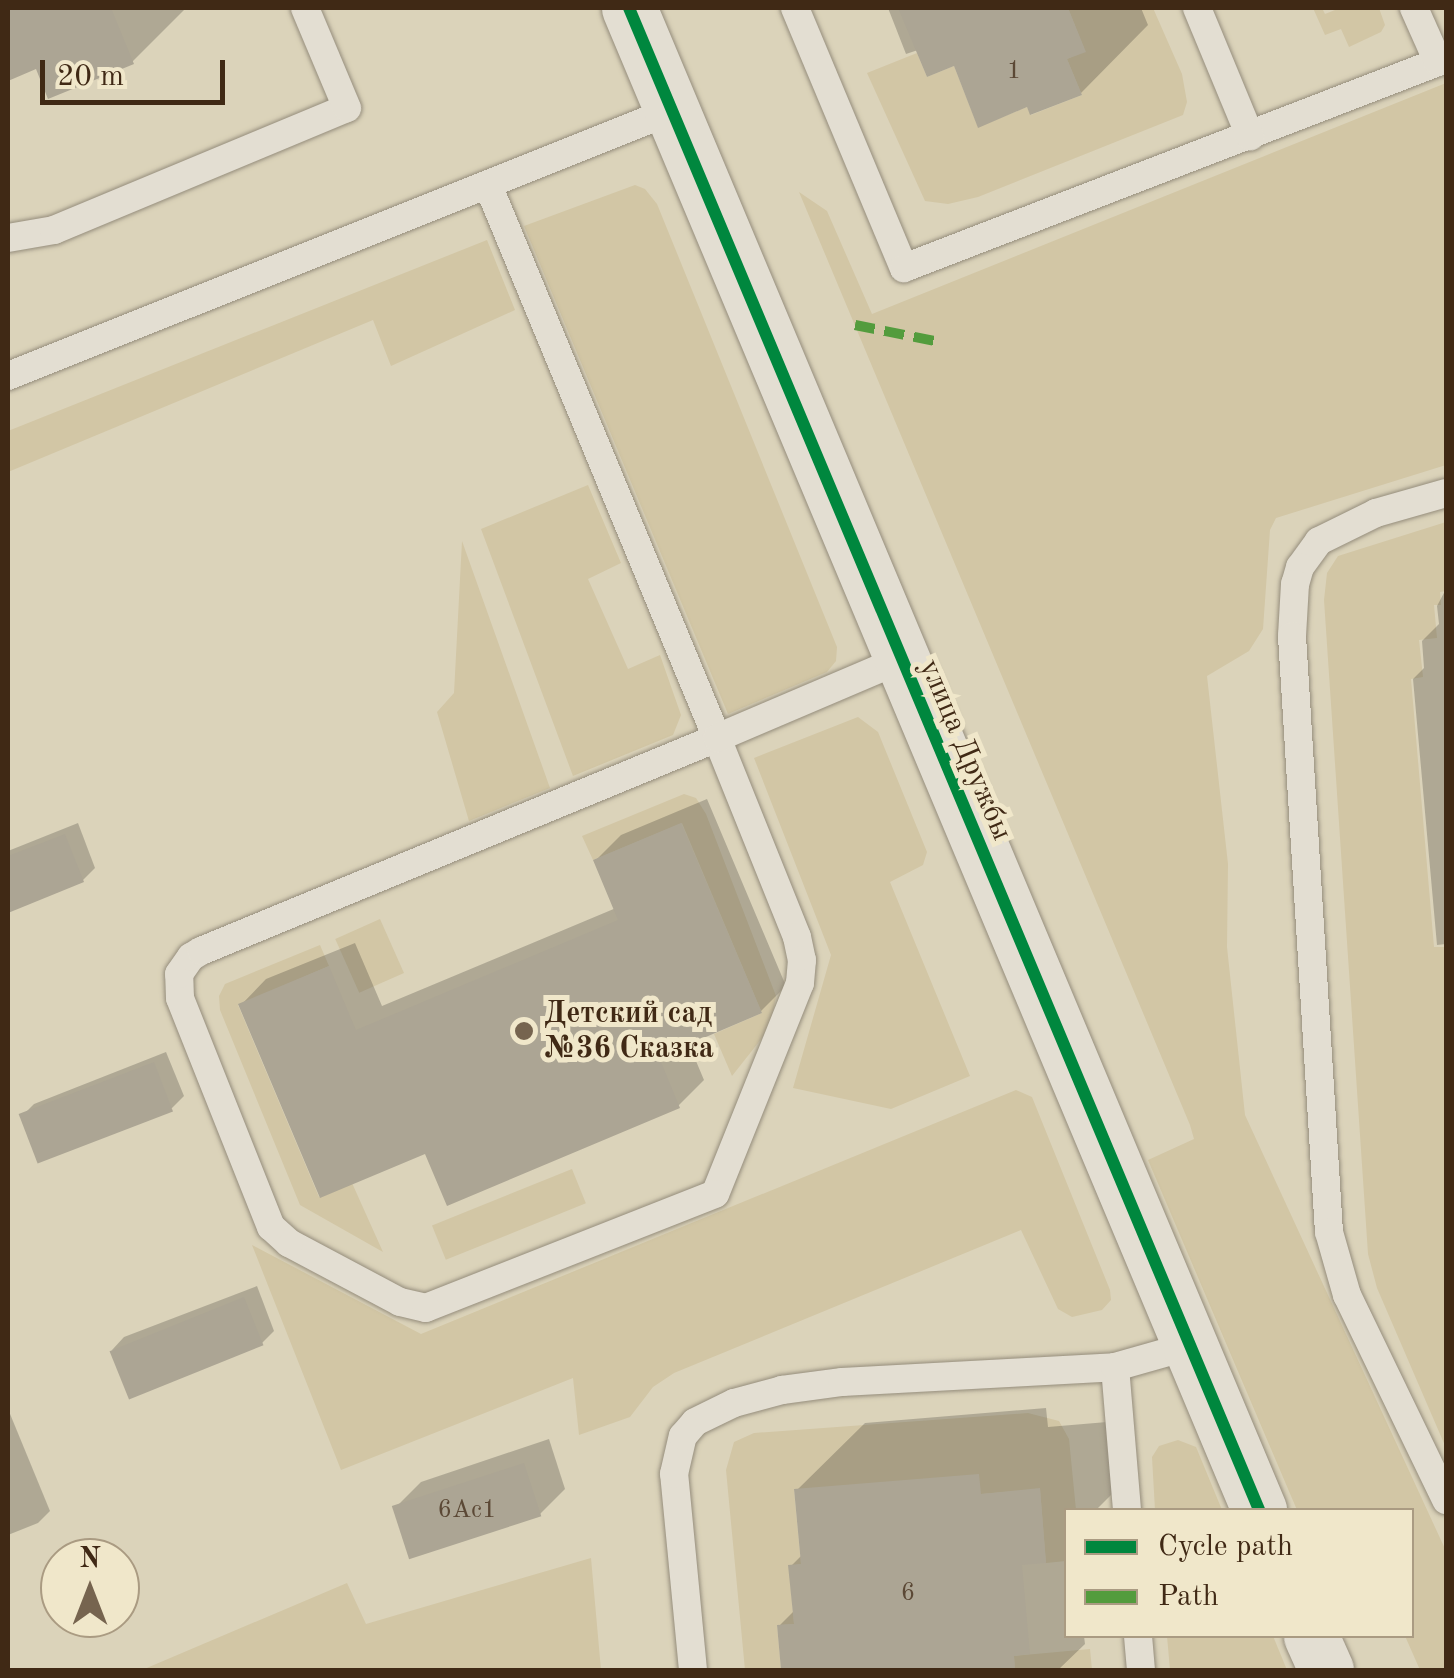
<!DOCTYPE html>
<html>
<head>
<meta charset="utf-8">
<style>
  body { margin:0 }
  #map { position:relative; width:1454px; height:1678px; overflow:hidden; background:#dbd3ba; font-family:"Old Standard TT",serif }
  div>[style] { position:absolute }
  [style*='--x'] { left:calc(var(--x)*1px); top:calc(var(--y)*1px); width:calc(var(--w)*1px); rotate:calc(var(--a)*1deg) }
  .green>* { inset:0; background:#d2c6a5; transform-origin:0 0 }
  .shadow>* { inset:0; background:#0003 }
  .building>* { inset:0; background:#aca594; transform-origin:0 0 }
  .roads { filter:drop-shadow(0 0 2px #958d7c) drop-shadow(0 0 2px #958d7c) }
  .service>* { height:28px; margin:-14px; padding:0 14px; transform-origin:14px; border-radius:14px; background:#e3ded2 }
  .minor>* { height:55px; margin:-27.5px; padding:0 27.5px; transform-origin:27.5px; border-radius:27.5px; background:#e3ded2 }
  .quiet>* { height:10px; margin-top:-5px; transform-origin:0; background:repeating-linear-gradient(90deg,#539c3d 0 20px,transparent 0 30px) }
  .cycleway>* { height:12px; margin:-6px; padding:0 6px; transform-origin:6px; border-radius:6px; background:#00873e }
  .dots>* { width:28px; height:28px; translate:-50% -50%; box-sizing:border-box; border:5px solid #f0e7ca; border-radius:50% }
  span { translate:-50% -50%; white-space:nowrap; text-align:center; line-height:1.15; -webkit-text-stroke:10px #f0e7ca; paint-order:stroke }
  .number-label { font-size:25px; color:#5b4835 }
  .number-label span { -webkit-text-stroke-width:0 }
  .street-label { font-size:30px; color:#402915 }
  .poi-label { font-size:30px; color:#402915; font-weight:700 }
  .left { translate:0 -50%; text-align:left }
  .frame { position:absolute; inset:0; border:10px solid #402915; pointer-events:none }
  .legend { position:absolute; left:1064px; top:1508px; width:350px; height:130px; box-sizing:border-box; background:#f0e7ca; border:2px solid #aa9b82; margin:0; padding:12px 18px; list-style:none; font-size:30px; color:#402915 }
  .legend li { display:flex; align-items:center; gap:20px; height:50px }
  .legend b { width:50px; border:2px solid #aa9b82 }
  .north { position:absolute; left:40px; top:1538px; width:100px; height:100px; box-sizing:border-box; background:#f0e7ca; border:2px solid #aa9b82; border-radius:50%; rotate:0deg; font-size:28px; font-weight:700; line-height:40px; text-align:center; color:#402915 }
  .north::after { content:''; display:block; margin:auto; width:35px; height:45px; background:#76644f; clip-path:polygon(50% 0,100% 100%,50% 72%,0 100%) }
  .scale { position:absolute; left:40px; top:60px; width:185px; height:45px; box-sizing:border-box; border:5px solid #402915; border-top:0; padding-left:12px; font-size:30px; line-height:35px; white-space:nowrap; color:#402915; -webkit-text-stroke:8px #f0e7ca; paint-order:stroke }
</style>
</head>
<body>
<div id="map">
  <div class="green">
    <i style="clip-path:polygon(1068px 8px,1153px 8px,1182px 74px,1187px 102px,1183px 115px,978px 197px,948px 204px,925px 201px,867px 73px,917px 53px,927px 77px,954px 66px,978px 127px,1027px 107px,1031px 115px,1082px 95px,1067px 59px,1085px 51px)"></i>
    <i style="clip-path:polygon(1313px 8px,1322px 8px,1325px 14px,1340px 8px,1379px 8px,1385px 25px,1381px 32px,1349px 47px,1341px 29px,1325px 35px)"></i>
    <i style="clip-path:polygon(1446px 83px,1446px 465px,1276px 518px,1270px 530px,1263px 629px,1249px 651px,1207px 676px,1228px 864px,1227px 947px,1245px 1115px,1446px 1551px,1446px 1670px,1420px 1670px,1405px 1636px,1412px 1636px,1412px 1510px,1297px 1510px,1148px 1160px,1194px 1139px,1190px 1125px,799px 192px,827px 211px,872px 314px)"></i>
    <i style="clip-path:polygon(635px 185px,645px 189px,657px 204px,837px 647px,836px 661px,827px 672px,728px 714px,524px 226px)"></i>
    <i style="clip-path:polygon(487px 240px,515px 310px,391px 366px,373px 320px,8px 472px,8px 431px)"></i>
    <i style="clip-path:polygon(588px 485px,621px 563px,588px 579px,628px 669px,660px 655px,681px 715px,673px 735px,573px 776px,481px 529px)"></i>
    <i style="clip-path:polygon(1446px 522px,1446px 591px,1440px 592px,1441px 605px,1434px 605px,1437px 638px,1419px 640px,1423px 677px,1411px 679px,1434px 947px,1446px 947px,1446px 1448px,1377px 1288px,1368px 1254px,1324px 600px,1327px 573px,1338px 556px)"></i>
    <i style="clip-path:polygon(462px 541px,550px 788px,469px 821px,437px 712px,454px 693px)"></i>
    <i style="clip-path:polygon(858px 717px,878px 732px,927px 852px,923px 865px,890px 882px,970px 1076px,891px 1109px,793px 1088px,831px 955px,754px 758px)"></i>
    <i style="clip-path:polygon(684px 794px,696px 798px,706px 814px,776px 996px,770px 1028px,732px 1076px,714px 1034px,762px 1013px,682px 823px,593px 860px,582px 836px)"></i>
    <i style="left:380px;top:919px;width:59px;height:49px;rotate:66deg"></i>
    <i style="clip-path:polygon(320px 945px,329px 966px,238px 1005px,319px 1197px,352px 1183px,383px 1252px,300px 1205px,220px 1010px,219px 996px,225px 984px)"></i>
    <i style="clip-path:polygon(1016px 1090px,1032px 1097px,1110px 1290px,1111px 1300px,1102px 1310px,1072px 1317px,1058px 1309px,1021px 1230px,674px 1373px,653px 1387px,630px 1417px,579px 1435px,573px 1378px,341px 1470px,252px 1245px,421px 1334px)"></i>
    <i style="left:572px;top:1169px;width:37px;height:151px;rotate:68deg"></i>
    <i style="clip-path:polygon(1028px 1413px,1059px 1421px,1069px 1439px,1076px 1510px,1066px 1510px,1066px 1561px,1046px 1563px,1040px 1489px,981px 1494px,794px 1490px,801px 1564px,789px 1566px,794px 1624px,777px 1625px,781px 1670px,745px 1670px,726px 1470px,734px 1442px,754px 1433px)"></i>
    <i style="clip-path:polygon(1178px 1440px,1196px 1447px,1222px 1510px,1155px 1510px,1152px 1457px,1159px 1446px)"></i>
    <i style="clip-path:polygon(591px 1558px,601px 1670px,142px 1670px,347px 1583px,366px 1624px)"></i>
    <i style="clip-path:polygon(1167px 1636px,1273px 1636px,1287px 1670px,1170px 1670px)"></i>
    <i style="clip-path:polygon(1090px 1649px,1092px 1670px,1015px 1670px,1014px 1656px)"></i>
  </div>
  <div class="shadow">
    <i style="clip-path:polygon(8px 8px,186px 8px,132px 62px,37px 66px,8px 78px)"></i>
    <i style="clip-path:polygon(888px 8px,1141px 8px,1148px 25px,1081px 93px,1028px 104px,955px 63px,918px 50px,906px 54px)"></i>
    <i style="clip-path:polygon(1446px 589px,1446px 944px,1437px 945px,1413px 679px,1424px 668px,1422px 641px,1439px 624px,1437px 606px)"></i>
    <i style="clip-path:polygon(707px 799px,786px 986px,761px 1011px,688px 1042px,704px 1080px,679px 1105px,426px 1150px,241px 1005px,266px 979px,355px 943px,382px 1006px,616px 908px,596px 860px,621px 835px)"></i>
    <i style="clip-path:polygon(78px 823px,95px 868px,83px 880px,8px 910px,8px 851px)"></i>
    <i style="clip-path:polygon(166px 1052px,184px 1096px,172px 1108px,22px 1116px,34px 1104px)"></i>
    <i style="clip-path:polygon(257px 1286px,274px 1331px,262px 1343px,112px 1350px,124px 1337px)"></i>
    <i style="clip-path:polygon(1046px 1408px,1048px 1427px,1107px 1422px,1113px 1493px,1096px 1510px,1066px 1510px,1066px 1636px,1084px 1636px,1085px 1644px,1058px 1670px,783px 1670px,779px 1626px,795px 1610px,791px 1566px,802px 1555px,797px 1490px,865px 1423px)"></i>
    <i style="clip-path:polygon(8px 1409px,50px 1511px,38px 1523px,8px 1535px)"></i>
    <i style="clip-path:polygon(549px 1439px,565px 1489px,540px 1514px,395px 1508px,421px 1482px)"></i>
  </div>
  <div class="building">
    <i style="clip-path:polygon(8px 8px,111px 8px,134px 64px,48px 99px,36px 69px,8px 81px)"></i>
    <i style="clip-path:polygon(898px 8px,1068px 8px,1086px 52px,1067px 59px,1082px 95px,1030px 115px,1027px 107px,978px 128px,954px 66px,927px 77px)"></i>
    <i style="clip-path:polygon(681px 823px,762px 1013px,659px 1057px,680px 1108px,447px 1206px,425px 1154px,320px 1198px,238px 1004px,329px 966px,356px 1030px,618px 920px,593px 860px)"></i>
    <i style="clip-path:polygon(65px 834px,84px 882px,8px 913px,8px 856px)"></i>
    <i style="left:154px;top:1062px;width:53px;height:145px;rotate:69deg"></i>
    <i style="left:244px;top:1297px;width:52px;height:145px;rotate:68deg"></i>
    <i style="left:524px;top:1463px;width:56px;height:139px;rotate:72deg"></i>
    <i style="clip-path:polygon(979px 1474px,981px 1494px,1040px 1488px,1046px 1563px,1022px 1565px,1030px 1654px,1014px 1656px,1015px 1670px,781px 1670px,777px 1625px,794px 1624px,788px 1565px,801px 1564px,794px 1489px)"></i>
  </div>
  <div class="roads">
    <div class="service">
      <i style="--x:795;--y:8;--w:282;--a:67.3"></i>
      <i style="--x:904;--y:268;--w:581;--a:-21.09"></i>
      <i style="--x:1197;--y:8;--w:139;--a:67.5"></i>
      <i style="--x:1414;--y:8;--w:59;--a:66"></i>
      <i style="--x:488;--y:185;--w:599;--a:67.51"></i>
      <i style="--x:717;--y:738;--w:214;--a:68.1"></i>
      <i style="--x:797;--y:937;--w:24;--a:78"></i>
      <i style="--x:802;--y:960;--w:23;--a:95"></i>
      <i style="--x:800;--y:983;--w:227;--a:111.9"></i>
      <i style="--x:715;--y:1194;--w:311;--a:158.5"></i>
      <i style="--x:426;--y:1308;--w:27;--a:-167"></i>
      <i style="--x:400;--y:1302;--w:126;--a:-152"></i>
      <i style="--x:289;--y:1243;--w:24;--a:-138"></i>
      <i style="--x:271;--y:1227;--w:246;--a:-111.7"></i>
      <i style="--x:180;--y:998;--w:24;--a:-92"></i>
      <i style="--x:179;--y:974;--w:21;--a:-55"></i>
      <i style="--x:191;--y:957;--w:12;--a:-31"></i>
      <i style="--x:201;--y:951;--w:558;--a:-22.43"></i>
      <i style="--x:717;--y:738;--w:199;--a:-23.1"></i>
      <i style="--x:8;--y:238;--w:47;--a:-9.9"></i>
      <i style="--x:54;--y:230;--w:317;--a:-22.6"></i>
      <i style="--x:347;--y:108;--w:108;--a:-112.8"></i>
      <i style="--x:8;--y:376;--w:714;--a:-21.79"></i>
      <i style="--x:1446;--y:493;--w:73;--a:164.1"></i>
      <i style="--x:1376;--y:513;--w:64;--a:153.8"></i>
      <i style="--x:1319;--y:541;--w:32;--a:126"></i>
      <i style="--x:1300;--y:567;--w:18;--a:106"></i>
      <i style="--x:1295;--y:584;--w:52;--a:93.3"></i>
      <i style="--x:1292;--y:636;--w:597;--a:86.45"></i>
      <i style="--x:1329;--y:1232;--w:66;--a:74.1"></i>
      <i style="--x:1347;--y:1295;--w:228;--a:64.2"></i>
      <i style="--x:1115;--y:1367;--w:144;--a:85.2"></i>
      <i style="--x:1138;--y:1636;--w:34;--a:85"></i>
      <i style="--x:693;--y:1670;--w:197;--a:-95.5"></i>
      <i style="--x:674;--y:1474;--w:39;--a:-77"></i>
      <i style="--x:683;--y:1436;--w:18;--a:-49"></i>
      <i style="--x:695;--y:1422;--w:43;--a:-26"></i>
      <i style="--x:734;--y:1403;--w:50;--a:-15.2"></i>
      <i style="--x:782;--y:1390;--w:61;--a:-7.6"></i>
      <i style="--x:842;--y:1382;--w:273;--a:-3.1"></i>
      <i style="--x:1115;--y:1367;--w:77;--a:-15.8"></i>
    </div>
    <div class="minor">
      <i style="--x:629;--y:8;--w:1629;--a:67.24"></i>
      <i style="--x:1311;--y:1636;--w:37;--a:66"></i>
    </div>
  </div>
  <div class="quiet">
    <i style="--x:855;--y:325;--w:82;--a:11.3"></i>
  </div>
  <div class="cycleway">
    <i style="--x:629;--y:8;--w:1629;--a:67.24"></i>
  </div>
  <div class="dots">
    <i style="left:524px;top:1031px;background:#76644f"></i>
  </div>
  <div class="number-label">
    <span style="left:1014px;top:72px">1</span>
    <span style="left:467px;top:1511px">6Ас1</span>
    <span style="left:908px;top:1594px">6</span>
  </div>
  <div class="street-label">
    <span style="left:965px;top:750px;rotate:67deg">улица Дружбы</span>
  </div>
  <div class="poi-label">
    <span class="left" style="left:544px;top:1031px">Детский сад<br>№36 Сказка</span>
  </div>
  <div class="frame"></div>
  <ul class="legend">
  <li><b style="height:12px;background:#00873e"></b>Cycle path</li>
  <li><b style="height:12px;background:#539c3d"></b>Path</li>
  </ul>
  <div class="north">N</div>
  <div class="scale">20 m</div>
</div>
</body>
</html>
